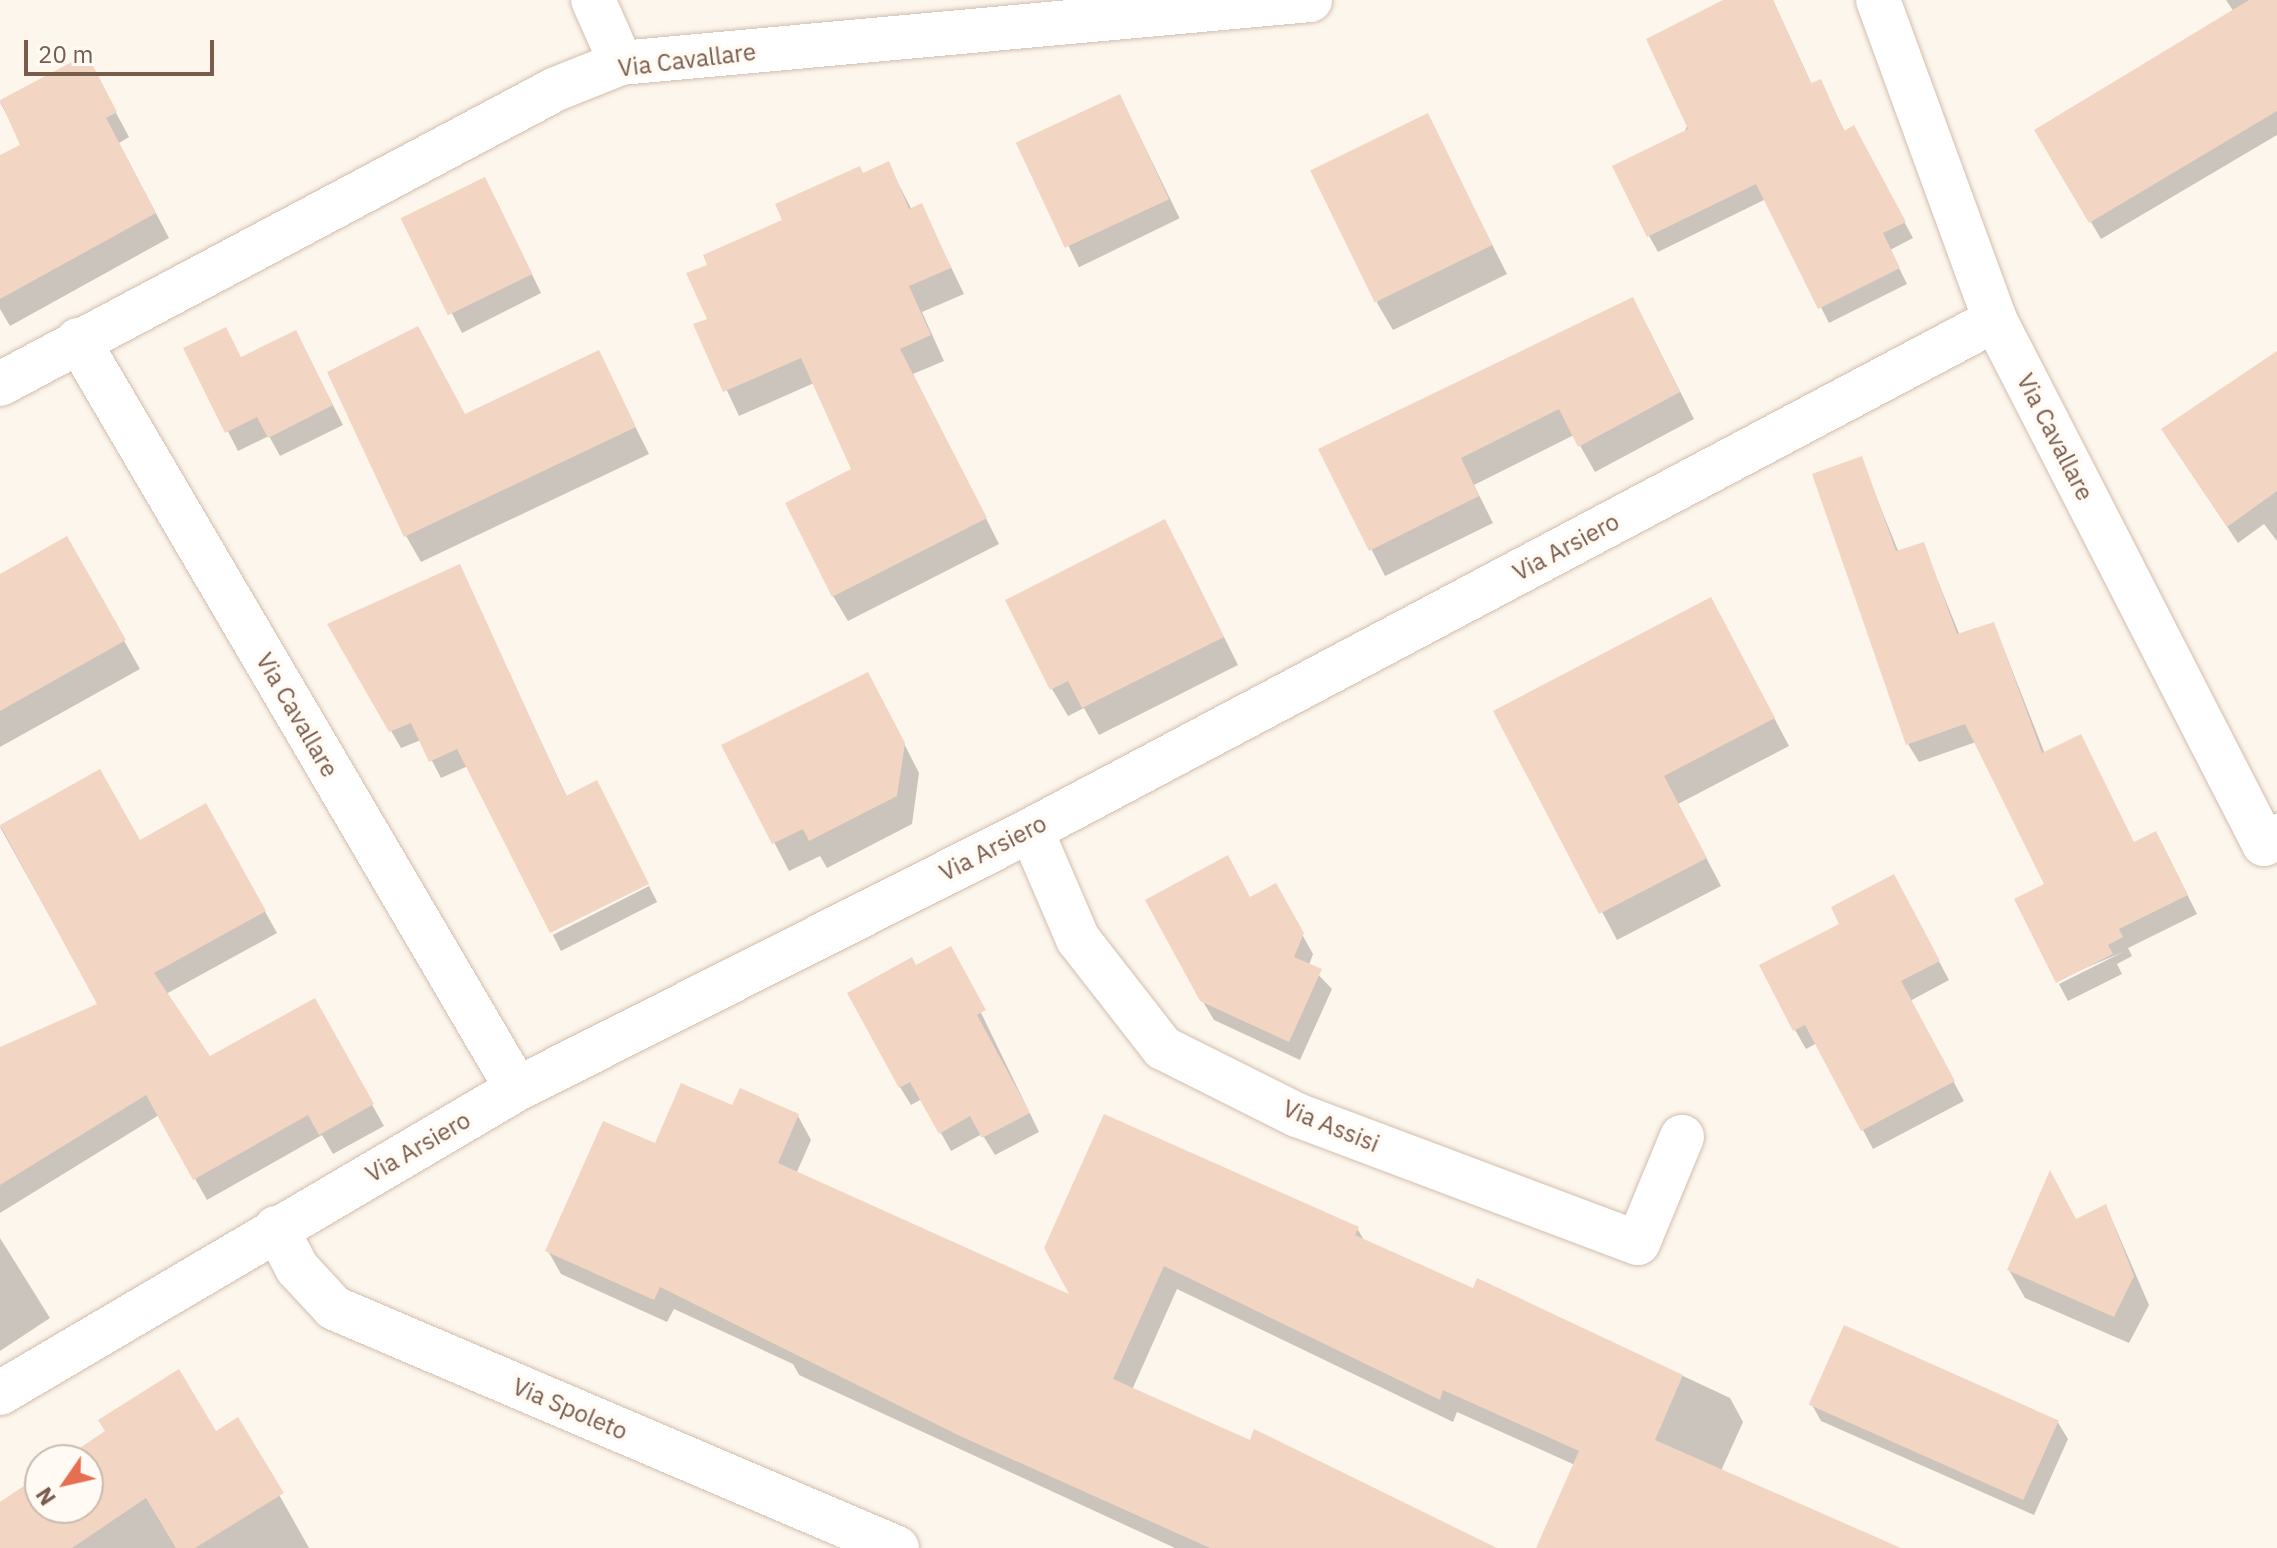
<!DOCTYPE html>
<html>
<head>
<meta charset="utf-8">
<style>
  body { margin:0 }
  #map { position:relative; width:2277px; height:1548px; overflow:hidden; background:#fdf6ec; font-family:"IBM Plex Sans",sans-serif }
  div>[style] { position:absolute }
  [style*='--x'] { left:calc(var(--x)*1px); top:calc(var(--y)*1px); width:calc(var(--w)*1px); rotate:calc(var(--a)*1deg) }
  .shadow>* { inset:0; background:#0003; transform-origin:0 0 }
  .building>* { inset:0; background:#f3d5c3; transform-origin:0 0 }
  .roads { filter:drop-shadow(0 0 2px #d1beb0) drop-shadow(0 0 2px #d1beb0) }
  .minor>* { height:44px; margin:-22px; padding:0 22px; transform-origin:22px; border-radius:22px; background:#fff }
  span { translate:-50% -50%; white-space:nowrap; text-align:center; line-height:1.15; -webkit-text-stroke:7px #fffaf3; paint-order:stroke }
  .street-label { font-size:24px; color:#7a5c4d }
  .north { position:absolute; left:24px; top:1444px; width:80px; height:80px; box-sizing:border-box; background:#fffaf3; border:2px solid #cabbb1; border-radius:50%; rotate:236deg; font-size:22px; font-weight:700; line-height:32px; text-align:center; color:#7a5c4d }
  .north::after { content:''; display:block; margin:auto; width:28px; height:36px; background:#e76f51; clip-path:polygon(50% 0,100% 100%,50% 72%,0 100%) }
  .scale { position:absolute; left:24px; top:40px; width:190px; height:36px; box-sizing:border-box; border:4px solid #7a5c4d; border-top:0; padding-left:10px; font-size:24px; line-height:28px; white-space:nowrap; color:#7a5c4d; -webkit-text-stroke:6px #fffaf3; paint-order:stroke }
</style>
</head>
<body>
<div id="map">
  <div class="shadow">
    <i style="clip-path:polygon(1730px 0,1773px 0,1812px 85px,1820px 82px,1845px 132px,1862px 144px,1913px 238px,1890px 250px,1907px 284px,1829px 323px,1766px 199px,1658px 252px,1649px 236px)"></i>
    <i style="clip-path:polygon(2226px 0,2277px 0,2277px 135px,2101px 239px,2037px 131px,2234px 12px)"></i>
    <i style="clip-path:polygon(86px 57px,129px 137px,119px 143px,169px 238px,10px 326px,0 309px,0 158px,23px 146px,0 102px)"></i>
    <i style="left:1120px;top:96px;width:136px;height:112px;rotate:64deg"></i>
    <i style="clip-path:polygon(1427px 116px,1507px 274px,1393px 330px,1377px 303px)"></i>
    <i style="clip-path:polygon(888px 164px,912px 210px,921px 205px,964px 294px,922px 312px,944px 361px,913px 374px,999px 544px,848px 621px,833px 596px,854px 470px,814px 383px,739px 416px,696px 325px,709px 320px,710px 266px)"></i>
    <i style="clip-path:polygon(495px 198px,541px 293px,462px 333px,404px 220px)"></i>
    <i style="clip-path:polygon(1647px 326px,1694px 419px,1595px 472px,1574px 435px,1474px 485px,1493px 523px,1385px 576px,1321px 450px)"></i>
    <i style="clip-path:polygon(186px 349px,242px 359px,306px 352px,343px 425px,280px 456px,269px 436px,238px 451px)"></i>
    <i style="clip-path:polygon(598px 353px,649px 454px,421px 562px,406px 536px,465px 416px)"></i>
    <i style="clip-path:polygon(2277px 353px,2277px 541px,2264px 524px,2238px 543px,2173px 446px)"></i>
    <i style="clip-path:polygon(1861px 459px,1899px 553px,1923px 544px,1960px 636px,1994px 624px,2045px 754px,2134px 844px,2166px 852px,2197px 914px,2128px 948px,2132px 956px,2117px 964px,2122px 974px,2068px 1001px,2059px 984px,2123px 952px,2057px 980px,2046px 885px,1976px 742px,1919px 762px,1908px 744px)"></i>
    <i style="clip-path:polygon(67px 539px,140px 669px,0 747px,0 576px)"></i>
    <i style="clip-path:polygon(1180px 549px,1238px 665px,1099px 735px,1084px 708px,1068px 716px,1052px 689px)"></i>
    <i style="clip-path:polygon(459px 567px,567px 797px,647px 882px,468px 766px,441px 778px,421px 740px,401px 748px,330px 625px)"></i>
    <i style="clip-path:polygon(1726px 627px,1789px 746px,1678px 804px,1721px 886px,1617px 940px,1496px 712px)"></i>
    <i style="clip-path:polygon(883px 702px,919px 773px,912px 824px,827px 868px,820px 856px,789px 871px,724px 746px)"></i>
    <i style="clip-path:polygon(99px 771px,139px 843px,206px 806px,277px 933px,166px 994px,209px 1058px,314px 1001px,384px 1126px,333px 1154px,322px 1135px,207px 1200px,159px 1115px,0 1213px,0 1123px,99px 1005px,0 827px)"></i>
    <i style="left:649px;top:886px;width:18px;height:108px;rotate:63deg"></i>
    <i style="clip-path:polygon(1275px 886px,1313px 954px,1309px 965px,1332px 989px,1300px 1060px,1214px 1020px,1202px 1000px,1250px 899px)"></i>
    <i style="clip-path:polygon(1904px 896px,1949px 980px,1910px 1001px,1964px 1101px,1873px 1149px,1817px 1043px,1806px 1049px,1795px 1030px,1842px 924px)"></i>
    <i style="clip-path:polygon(950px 949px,1039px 1132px,995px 1155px,982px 1134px,951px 1151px,922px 1099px,911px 1105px,900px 1087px,915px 968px)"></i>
    <i style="clip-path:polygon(733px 1108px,798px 1116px,811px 1140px,796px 1174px,1074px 1298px,1046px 1248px,1357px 1228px,1365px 1242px,1474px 1291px,1478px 1280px,1730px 1398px,1743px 1422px,1720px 1473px,1894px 1548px,1643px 1548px,1575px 1465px,1457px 1412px,1453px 1422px,1177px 1289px,1132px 1390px,1251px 1443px,1255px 1432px,1492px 1548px,1175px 1548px,799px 1375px,793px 1364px,674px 1309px,667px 1322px,561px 1274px,548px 1251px,656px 1145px)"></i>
    <i style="clip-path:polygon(2106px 1206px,2149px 1305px,2129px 1343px,2025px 1298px,2009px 1270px)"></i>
    <i style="clip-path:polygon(0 1238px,50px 1318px,0 1351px)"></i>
    <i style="clip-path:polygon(1811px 1403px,2057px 1421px,2068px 1439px,2034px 1515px,1821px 1421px)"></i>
    <i style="clip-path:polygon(237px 1420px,309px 1548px,0 1548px,0 1504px,40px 1477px,40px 1508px,88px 1508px,88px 1460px,65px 1460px,216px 1433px)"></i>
  </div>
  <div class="building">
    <i style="clip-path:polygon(1723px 0,1773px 0,1811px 83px,1821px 79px,1844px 131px,1854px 125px,1906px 222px,1883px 233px,1900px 268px,1818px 309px,1756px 184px,1647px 237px,1612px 166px,1688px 129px,1646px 39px)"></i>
    <i style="clip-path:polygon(2249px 0,2277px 0,2277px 111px,2089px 223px,2034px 130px)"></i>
    <i style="clip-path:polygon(87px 54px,117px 112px,106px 118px,156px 213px,0 299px,0 155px,20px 145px,0 100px)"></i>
    <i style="left:1120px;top:94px;width:116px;height:115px;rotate:65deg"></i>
    <i style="left:1428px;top:113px;width:147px;height:131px;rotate:64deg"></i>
    <i style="clip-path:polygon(889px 161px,909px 209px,922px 203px,951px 268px,909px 286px,931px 335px,900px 349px,987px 518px,832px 597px,785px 503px,851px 469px,801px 358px,723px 392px,693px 324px,707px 319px,686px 273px,707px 265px,703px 255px,782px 220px,775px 204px,860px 166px,863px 173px)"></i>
    <i style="left:485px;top:177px;width:108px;height:94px;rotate:64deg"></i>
    <i style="clip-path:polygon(1633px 297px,1680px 392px,1578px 447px,1559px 409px,1461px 458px,1479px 496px,1369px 551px,1318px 449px)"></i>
    <i style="clip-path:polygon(418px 326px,465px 414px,599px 350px,636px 427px,404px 537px,327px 372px)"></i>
    <i style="clip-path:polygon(226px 327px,241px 357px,296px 330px,333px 405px,268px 438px,257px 417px,225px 433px,183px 348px)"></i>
    <i style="clip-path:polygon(2277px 351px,2277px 491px,2227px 527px,2161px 429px)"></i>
    <i style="clip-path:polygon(1862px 456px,1896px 551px,1924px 542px,1957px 634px,1994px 622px,2042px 753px,2081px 734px,2134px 842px,2156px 831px,2188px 895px,2119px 929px,2123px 937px,2108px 945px,2113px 954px,2056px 983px,2014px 899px,2044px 884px,1965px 724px,1906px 745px,1812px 474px)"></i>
    <i style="clip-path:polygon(1165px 519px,1224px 637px,1082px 708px,1068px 681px,1050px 690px,1005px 600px)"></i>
    <i style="clip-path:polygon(67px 536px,126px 640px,0 711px,0 574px)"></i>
    <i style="clip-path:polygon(460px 564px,566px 796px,597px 780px,649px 884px,550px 933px,457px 749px,429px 762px,411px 723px,389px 732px,327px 624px)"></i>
    <i style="clip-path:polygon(1711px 597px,1775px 718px,1664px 776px,1707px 858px,1599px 914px,1493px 711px)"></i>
    <i style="clip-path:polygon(868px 672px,905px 743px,897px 796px,809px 841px,803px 829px,772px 844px,721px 745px)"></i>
    <i style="clip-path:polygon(100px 769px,140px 840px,206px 803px,266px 911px,154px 973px,210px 1056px,315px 998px,374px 1104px,319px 1135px,308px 1115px,193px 1180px,146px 1095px,0 1185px,0 1047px,97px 1004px,0 825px)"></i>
    <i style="clip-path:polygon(1228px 855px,1250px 897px,1276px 883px,1304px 933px,1294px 957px,1322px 969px,1289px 1042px,1200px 1001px,1145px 900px)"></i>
    <i style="clip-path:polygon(1894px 874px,1940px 961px,1901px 981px,1955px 1081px,1861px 1131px,1805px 1025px,1793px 1031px,1759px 965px,1839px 924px,1831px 907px)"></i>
    <i style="clip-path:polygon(951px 946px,986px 1010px,977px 1015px,1030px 1113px,982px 1138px,970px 1116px,939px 1134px,910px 1082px,899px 1088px,847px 993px,912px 957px,916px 965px)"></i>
    <i style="clip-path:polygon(681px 1083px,732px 1105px,740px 1088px,799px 1114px,778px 1163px,1069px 1294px,1044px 1248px,1104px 1114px,1359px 1227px,1355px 1235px,1473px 1288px,1477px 1278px,1683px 1375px,1655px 1440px,1901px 1548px,1536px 1548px,1579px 1451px,1443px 1390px,1440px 1400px,1164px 1266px,1113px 1379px,1250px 1440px,1254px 1429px,1497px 1548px,1210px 1548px,960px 1436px,660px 1287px,654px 1300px,545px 1251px,603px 1121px,655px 1143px)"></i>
    <i style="clip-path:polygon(2050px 1170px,2076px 1219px,2106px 1204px,2134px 1276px,2114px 1317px,2007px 1270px)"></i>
    <i style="left:1844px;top:1325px;width:235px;height:87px;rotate:24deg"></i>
    <i style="clip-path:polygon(179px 1369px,216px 1431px,238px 1417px,284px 1493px,195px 1548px,176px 1548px,146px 1498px,72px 1548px,0 1548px,0 1502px,40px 1475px,40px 1508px,88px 1508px,88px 1460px,62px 1460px,105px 1431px,98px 1420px)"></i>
  </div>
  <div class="roads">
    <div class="minor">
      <i style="--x:593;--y:0;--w:69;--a:66"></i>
      <i style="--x:1878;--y:0;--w:341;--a:69.9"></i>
      <i style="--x:1995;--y:320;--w:589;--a:62.83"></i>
      <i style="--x:2264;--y:844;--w:15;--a:-32"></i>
      <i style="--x:78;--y:340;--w:868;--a:59.62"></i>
      <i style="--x:0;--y:384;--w:629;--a:-27.95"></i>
      <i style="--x:556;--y:89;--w:70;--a:-21.8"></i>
      <i style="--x:621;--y:63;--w:692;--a:-5.22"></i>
      <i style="--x:1031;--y:830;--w:119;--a:66.7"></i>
      <i style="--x:1078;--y:939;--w:138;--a:52.1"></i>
      <i style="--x:1163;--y:1048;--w:150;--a:26.6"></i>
      <i style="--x:1297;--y:1115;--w:364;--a:20.6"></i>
      <i style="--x:1638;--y:1243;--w:115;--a:-67.5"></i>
      <i style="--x:276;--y:1228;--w:45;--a:62.3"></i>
      <i style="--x:297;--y:1268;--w:54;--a:47.2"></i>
      <i style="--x:334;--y:1308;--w:612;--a:23.09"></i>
      <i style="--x:0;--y:1393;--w:600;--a:-30.46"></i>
      <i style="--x:517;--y:1089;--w:576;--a:-26.74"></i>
      <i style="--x:1031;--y:830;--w:1091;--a:-27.88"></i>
    </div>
  </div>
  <div class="street-label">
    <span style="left:687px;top:60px;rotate:-7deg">Via Cavallare</span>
    <span style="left:2055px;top:437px;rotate:63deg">Via Cavallare</span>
    <span style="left:1566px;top:547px;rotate:-28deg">Via Arsiero</span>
    <span style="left:297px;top:715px;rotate:60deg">Via Cavallare</span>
    <span style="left:993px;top:848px;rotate:-27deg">Via Arsiero</span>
    <span style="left:1331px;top:1126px;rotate:22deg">Via Assisi</span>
    <span style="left:418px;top:1147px;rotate:-30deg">Via Arsiero</span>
    <span style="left:570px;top:1409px;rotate:23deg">Via Spoleto</span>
  </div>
  <div class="north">N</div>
  <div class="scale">20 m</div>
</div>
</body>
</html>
